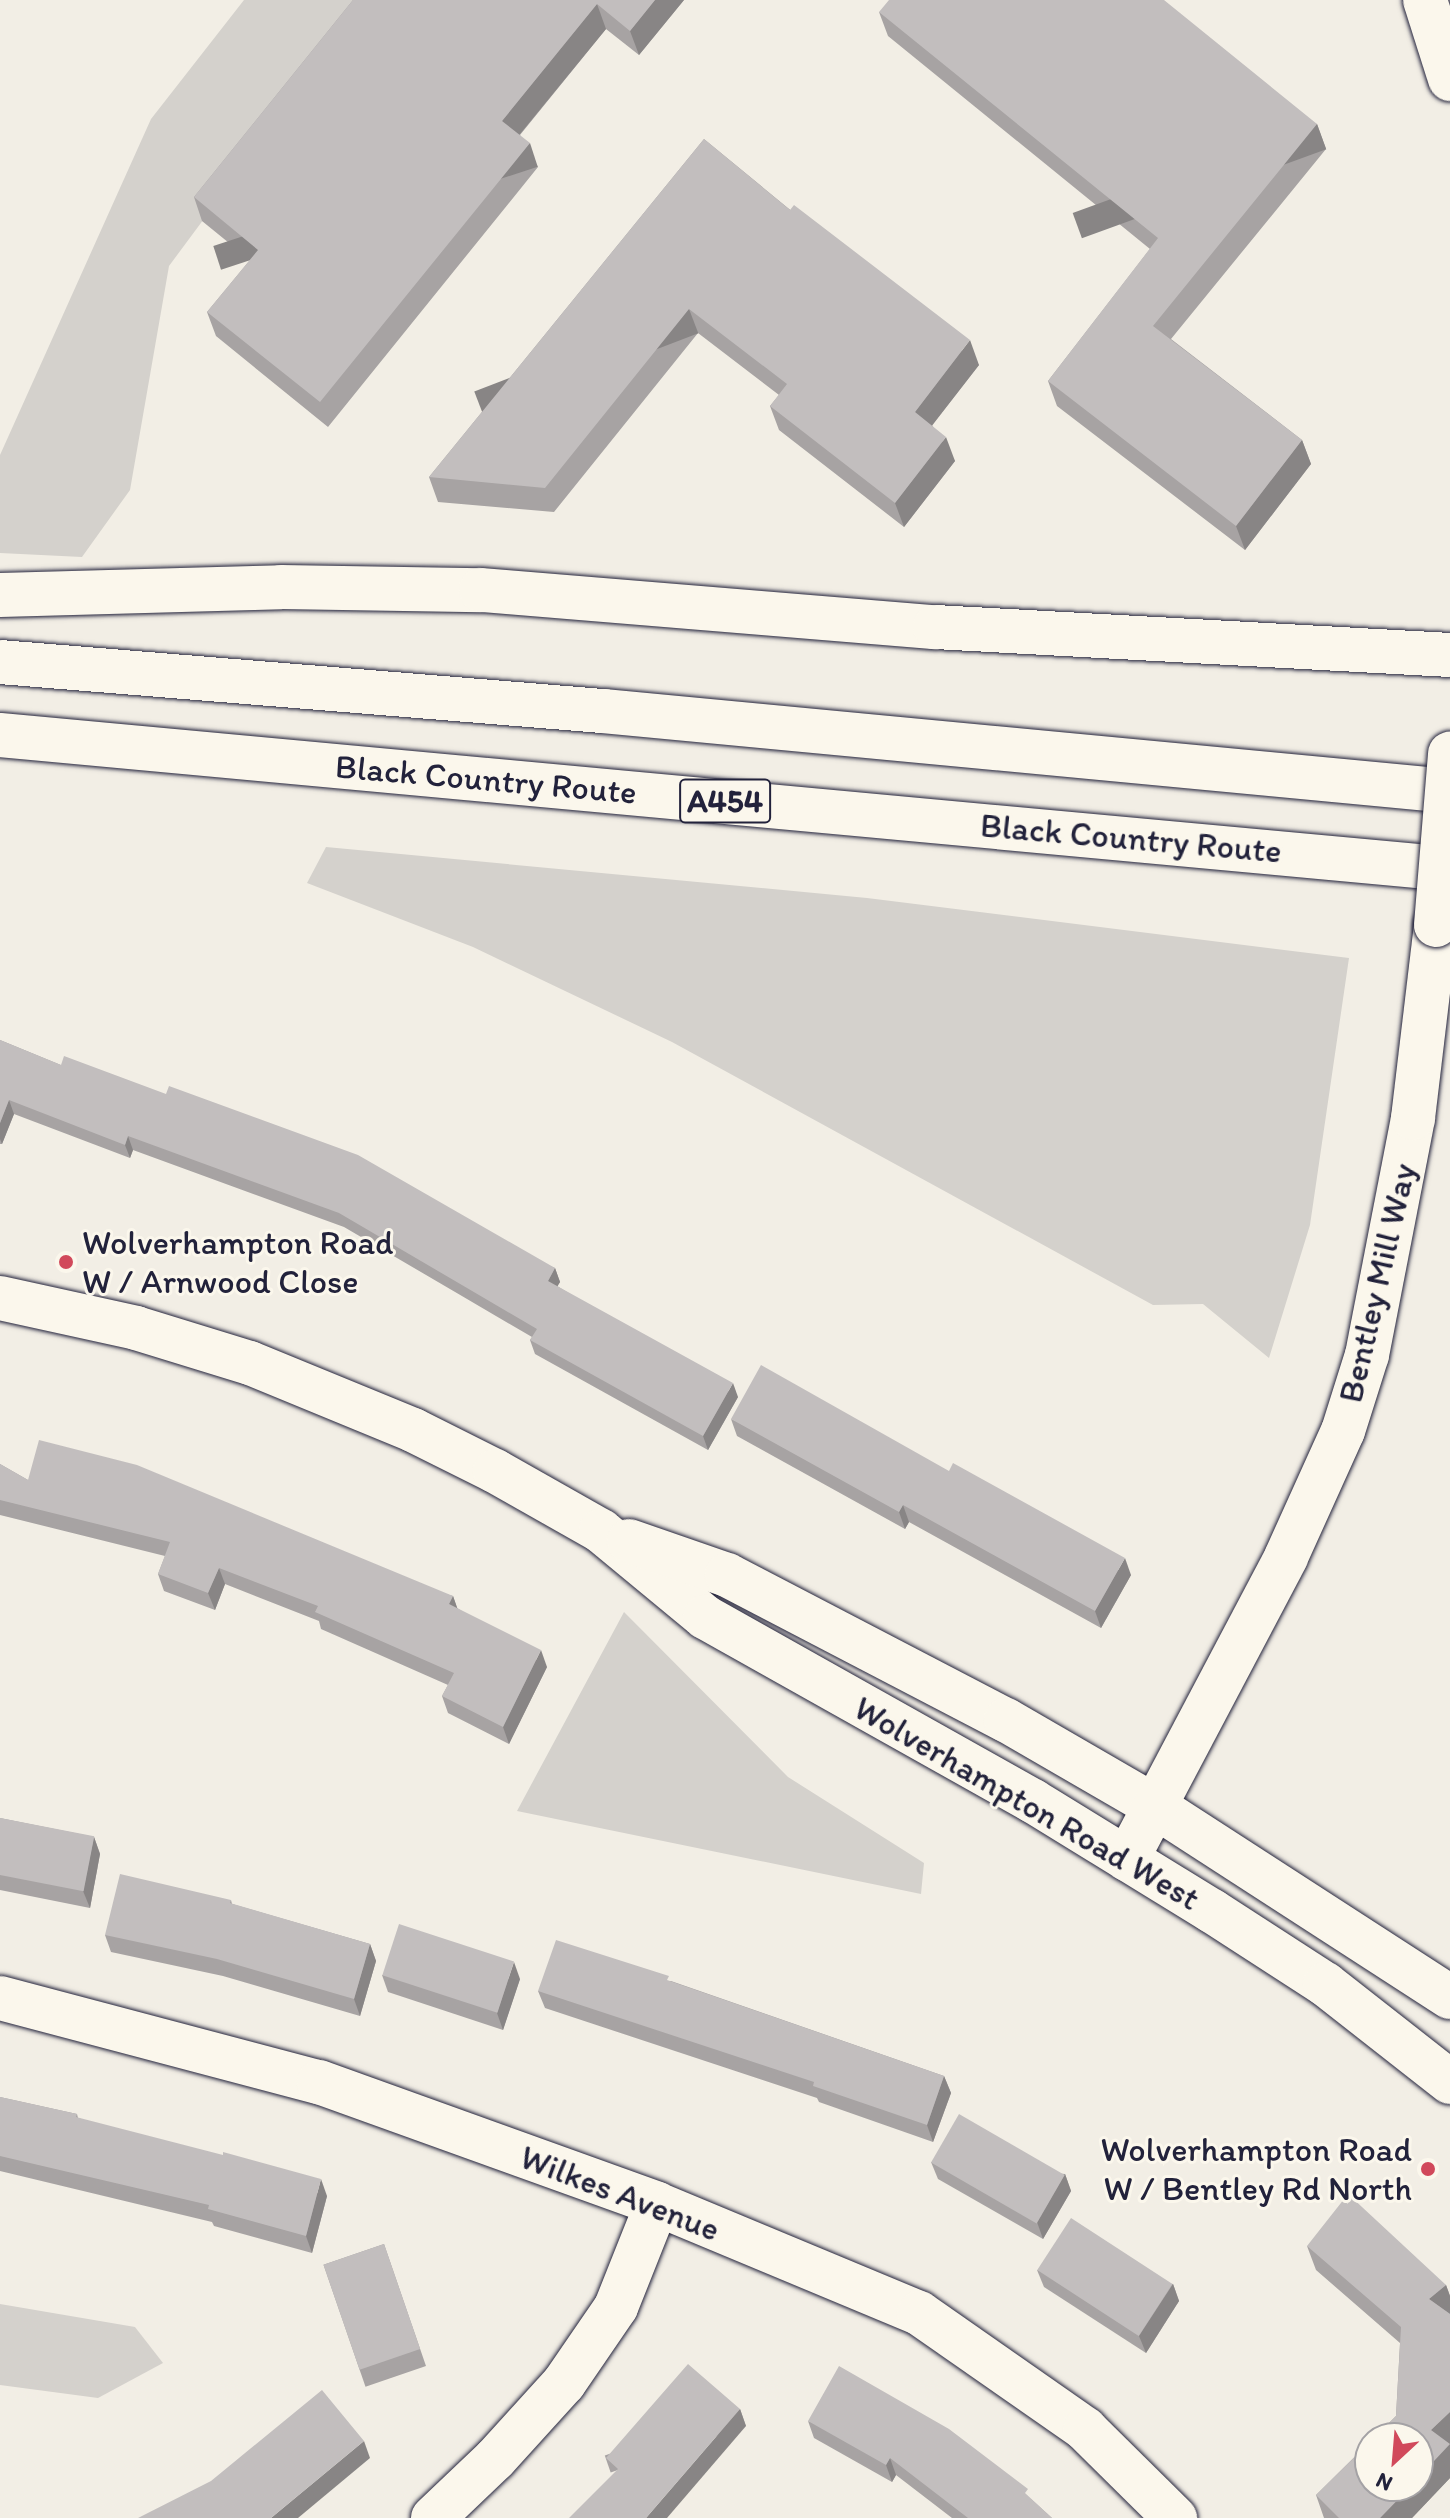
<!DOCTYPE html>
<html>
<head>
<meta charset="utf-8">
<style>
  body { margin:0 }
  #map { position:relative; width:1450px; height:2518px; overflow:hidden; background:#f2eee5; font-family:Itim,sans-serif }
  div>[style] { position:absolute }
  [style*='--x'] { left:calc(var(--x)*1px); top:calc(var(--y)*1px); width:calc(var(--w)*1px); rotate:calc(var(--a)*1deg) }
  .green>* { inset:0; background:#d4d1cc }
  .roads { filter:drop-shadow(0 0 2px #22223b) drop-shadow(0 0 2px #22223b) }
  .minor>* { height:44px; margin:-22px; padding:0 22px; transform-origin:22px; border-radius:22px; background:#fbf7ec }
  .major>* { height:44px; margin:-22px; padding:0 22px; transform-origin:22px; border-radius:22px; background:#fbf7ec }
  .highway>* { height:44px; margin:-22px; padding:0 22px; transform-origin:22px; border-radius:22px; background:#fbf7ec }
  .bridges { filter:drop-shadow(0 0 2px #22223b) drop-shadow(0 0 2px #22223b) }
  .major-bridge>* { height:44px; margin:-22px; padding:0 22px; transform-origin:22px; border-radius:22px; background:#fbf7ec }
  .wall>* { inset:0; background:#a7a3a3; transform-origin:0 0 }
  .shaded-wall>* { inset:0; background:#888585; transform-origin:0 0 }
  .building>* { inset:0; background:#c2bebe; transform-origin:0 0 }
  .dots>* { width:22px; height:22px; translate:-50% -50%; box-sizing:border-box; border:4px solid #fbf7ec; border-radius:50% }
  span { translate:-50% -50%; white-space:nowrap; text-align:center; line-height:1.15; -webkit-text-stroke:6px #fbf7ec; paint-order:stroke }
  .shield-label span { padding:2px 6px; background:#fbf7ec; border:2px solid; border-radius:6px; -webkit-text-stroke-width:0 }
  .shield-label { font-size:32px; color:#22223b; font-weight:700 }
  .street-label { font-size:34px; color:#22223b }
  .poi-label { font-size:34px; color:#22223b }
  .left { translate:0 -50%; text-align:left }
  .right { translate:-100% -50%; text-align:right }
  .north { position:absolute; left:1354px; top:2422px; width:80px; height:80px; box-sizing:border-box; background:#fbf7ec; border:2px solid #a4a2a5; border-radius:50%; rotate:206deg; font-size:22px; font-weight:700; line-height:32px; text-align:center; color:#22223b }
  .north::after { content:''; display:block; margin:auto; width:28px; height:36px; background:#d1495b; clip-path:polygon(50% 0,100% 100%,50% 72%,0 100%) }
</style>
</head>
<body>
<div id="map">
  <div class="green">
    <i style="clip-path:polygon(244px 0,379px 0,261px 142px,169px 266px,130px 490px,82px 557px,0 553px,0 455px,151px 119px)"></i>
    <i style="clip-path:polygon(326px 847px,867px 898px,1349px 958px,1310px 1225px,1269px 1358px,1203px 1304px,1153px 1305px,672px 1042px,473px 947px,307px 883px)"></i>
    <i style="clip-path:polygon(624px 1612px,788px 1777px,924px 1863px,921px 1894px,517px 1811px)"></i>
    <i style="clip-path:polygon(0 2304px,135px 2327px,163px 2363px,98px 2398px,0 2385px)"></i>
  </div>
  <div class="roads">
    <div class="minor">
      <i style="--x:1425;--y:0;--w:83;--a:72.4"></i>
      <i style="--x:0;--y:1998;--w:330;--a:14.8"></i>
      <i style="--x:319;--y:2082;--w:359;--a:19.8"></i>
      <i style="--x:657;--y:2204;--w:284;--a:22.6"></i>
      <i style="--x:919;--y:2313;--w:203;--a:34.9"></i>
      <i style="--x:1085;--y:2429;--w:127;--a:44.7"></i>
      <i style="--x:433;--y:2518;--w:86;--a:-43.6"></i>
      <i style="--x:495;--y:2459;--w:103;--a:-47.8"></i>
      <i style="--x:564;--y:2383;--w:92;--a:-55.6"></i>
      <i style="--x:616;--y:2307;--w:111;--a:-68.3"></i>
    </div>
    <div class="major">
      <i style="--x:0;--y:1298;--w:139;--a:12.4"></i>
      <i style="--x:136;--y:1328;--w:119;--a:17.1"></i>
      <i style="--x:250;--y:1363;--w:176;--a:22.3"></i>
      <i style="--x:413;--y:1430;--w:92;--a:26.6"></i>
      <i style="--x:495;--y:1471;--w:122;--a:29.5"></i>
      <i style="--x:601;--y:1531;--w:135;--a:39.6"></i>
      <i style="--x:705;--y:1617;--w:376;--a:29.3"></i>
      <i style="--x:1033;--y:1801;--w:210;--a:31.6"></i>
      <i style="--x:1212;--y:1911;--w:135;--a:32.9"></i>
      <i style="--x:1325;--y:1984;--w:159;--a:38.1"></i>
      <i style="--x:629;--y:1541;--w:104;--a:19.1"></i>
      <i style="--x:727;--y:1575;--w:314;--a:27.5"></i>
      <i style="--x:1006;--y:1720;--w:173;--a:30.1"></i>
      <i style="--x:1156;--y:1807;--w:350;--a:32.9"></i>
      <i style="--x:1127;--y:1859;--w:341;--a:-62.2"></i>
      <i style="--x:1286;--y:1557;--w:138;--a:-65.7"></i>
      <i style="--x:1343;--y:1431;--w:80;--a:-72.5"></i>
      <i style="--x:1367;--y:1355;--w:241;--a:-79"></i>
      <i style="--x:1413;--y:1118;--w:194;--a:-83.2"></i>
    </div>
    <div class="highway">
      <i style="--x:0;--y:595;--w:281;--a:-1.6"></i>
      <i style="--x:281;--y:587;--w:200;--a:0.9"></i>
      <i style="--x:481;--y:590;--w:456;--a:4.7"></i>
      <i style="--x:935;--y:627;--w:516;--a:3.11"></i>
      <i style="--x:0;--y:662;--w:605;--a:4.65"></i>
      <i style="--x:603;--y:711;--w:851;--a:5.4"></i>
      <i style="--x:0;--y:735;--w:1456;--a:5.28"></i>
    </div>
  </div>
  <div class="bridges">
    <div class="major-bridge">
      <i style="--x:1436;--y:925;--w:172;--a:-85.3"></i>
    </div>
  </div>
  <div class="wall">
    <i style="clip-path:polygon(353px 0,684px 0,639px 55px,606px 29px,520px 135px,538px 167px,328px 427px,216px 336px,207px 312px,250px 260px,202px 221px,194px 197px)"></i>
    <i style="clip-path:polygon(879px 12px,1317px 124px,1326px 149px,1171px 339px,1302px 440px,1311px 464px,1245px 550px,1057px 406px,1048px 381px,1150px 249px,888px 36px)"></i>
    <i style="clip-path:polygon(704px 139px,979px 365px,932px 425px,955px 461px,904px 527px,779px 430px,770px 406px,779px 395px,698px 333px,554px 512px,438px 502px,429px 477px)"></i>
    <i style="clip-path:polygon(0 1040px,555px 1268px,560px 1282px,557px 1286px,738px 1397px,708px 1450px,535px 1354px,530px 1340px,532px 1337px,344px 1227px,133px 1150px,130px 1158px,14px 1114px,2px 1144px,0 1144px)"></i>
    <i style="clip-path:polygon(731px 1419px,1131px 1575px,1101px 1628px,909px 1522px,905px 1529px,737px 1436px)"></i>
    <i style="clip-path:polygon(0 1464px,28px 1480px,453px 1596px,457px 1608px,547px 1667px,509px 1744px,448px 1713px,442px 1696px,448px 1685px,321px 1629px,319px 1621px,225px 1584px,215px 1610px,164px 1591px,158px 1574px,165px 1556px,0 1515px)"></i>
    <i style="clip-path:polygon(0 1818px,94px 1837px,100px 1854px,90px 1908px,0 1890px)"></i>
    <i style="clip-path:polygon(231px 1900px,232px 1904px,370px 1944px,376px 1961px,360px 2016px,223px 1976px,111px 1952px,105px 1935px)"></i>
    <i style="clip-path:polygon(382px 1975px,520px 1979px,503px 2030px,388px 1992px)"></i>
    <i style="clip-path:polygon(671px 1981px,944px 2076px,951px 2093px,933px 2142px,819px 2102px,817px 2098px,545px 2008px,538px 1991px)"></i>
    <i style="clip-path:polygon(0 2097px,77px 2114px,78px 2118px,327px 2196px,312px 2253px,214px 2226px,212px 2222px,0 2171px)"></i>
    <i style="clip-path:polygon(931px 2162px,1065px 2174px,1071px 2191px,1043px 2239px,938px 2179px)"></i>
    <i style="left:384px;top:2244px;width:129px;height:64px;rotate:71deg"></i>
    <i style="clip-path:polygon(1307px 2246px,1446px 2285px,1450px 2296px,1450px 2478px,1412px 2518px,1324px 2518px,1316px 2495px,1396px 2416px,1400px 2343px,1316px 2270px)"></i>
    <i style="clip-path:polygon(1037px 2270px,1173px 2284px,1179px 2301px,1146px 2353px,1044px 2287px)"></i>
    <i style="left:740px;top:2409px;width:18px;height:143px;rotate:71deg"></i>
    <i style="clip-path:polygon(808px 2421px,1031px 2499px,1052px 2518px,952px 2518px,896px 2475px,892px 2482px,814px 2438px)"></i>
  </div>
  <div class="shaded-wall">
    <i style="clip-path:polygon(655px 0,684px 0,639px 55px,630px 31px)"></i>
    <i style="clip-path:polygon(597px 4px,606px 29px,511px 145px,502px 121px)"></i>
    <i style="left:1317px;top:124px;width:27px;height:260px;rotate:70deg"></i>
    <i style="left:530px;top:143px;width:25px;height:333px;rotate:72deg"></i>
    <i style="left:689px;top:309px;width:26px;height:230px;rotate:69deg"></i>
    <i style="clip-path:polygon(970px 340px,979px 365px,924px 436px,915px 412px)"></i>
    <i style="clip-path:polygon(946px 437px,955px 461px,904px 527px,895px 503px)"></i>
    <i style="clip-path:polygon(1302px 440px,1311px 464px,1245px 550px,1236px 526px)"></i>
    <i style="clip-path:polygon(9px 1100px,14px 1114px,2px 1144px,0 1139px,0 1123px)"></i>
    <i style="clip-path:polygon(128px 1136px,133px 1150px,130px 1158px,125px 1145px)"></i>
    <i style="clip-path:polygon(555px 1268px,560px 1282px,553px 1294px,548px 1281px)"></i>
    <i style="clip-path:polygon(733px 1383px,738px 1397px,708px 1450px,703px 1436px)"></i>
    <i style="clip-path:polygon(903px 1505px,909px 1522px,905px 1529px,899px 1512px)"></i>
    <i style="clip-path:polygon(1125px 1558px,1131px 1575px,1101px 1628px,1095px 1611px)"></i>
    <i style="clip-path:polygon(219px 1568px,225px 1584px,215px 1610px,208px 1593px)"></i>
    <i style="clip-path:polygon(453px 1596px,459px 1613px,449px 1604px)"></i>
    <i style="clip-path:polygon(541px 1650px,547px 1667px,509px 1744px,503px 1727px)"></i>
    <i style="clip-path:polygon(94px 1837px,100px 1854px,90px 1908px,83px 1891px)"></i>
    <i style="clip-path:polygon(370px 1944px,376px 1961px,360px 2016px,354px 1999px)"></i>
    <i style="clip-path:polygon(514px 1962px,520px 1979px,503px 2030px,497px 2013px)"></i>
    <i style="clip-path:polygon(944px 2076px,951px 2093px,933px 2142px,927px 2125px)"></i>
    <i style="clip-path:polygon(1065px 2174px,1071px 2191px,1043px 2239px,1037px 2222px)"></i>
    <i style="clip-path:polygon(321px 2179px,327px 2196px,312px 2253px,306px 2236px)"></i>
    <i style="clip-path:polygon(1173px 2284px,1179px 2301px,1146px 2353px,1139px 2336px)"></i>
    <i style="clip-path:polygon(1446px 2285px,1450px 2296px,1450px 2314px,1429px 2299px)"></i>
    <i style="clip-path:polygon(740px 2409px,746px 2426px,667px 2518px,646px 2518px)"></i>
    <i style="clip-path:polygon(1450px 2412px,1450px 2478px,1412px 2518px,1380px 2518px,1411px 2486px,1418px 2486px,1418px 2478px,1431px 2430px)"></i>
    <i style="clip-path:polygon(364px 2441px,370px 2458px,298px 2518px,271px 2518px)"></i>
    <i style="clip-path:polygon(890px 2458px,896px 2475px,892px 2482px,886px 2465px)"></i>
  </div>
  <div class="building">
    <i style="clip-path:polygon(353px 0,655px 0,630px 31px,597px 4px,502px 121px,530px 143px,320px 402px,207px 312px,258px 250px,194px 197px)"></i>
    <i style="clip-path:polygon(889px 0,1164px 0,1317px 124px,1153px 326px,1302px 440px,1236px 526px,1048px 381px,1158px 238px,879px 12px)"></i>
    <i style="clip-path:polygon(704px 139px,790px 210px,794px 205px,970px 340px,915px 412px,946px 437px,895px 503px,770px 406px,787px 384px,689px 309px,545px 488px,429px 477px)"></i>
    <i style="clip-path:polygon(0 1040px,61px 1065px,64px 1056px,166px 1094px,169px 1086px,358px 1155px,555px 1268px,548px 1281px,733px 1383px,703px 1436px,530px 1340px,537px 1329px,339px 1213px,128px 1136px,125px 1145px,9px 1100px,0 1123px)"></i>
    <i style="clip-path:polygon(761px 1365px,949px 1471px,953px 1463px,1125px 1558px,1095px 1611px,903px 1505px,899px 1512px,731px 1419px)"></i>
    <i style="clip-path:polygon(39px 1440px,137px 1465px,453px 1596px,449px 1604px,541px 1650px,503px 1727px,442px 1696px,454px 1673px,315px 1612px,318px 1606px,219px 1568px,208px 1593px,158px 1574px,170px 1542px,0 1500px,0 1464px,28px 1480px)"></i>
    <i style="left:0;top:1818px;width:96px;height:56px;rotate:11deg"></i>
    <i style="clip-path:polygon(120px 1874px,231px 1900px,230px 1903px,370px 1944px,354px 1999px,217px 1959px,105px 1935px)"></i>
    <i style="left:399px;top:1924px;width:121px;height:54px;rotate:18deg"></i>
    <i style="clip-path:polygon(556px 1940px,669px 1976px,667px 1980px,944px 2076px,927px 2125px,813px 2086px,814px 2082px,538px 1991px)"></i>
    <i style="clip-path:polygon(0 2097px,77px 2114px,76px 2117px,223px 2155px,223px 2152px,321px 2179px,306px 2236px,208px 2209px,209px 2205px,0 2156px)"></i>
    <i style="left:959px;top:2114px;width:122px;height:56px;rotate:30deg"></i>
    <i style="clip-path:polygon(1348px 2194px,1446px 2285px,1429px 2299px,1450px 2314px,1450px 2412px,1431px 2430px,1450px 2444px,1418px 2478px,1418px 2438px,1374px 2438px,1396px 2416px,1401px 2327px,1307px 2246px)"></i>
    <i style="left:1071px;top:2218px;width:121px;height:62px;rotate:33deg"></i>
    <i style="left:384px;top:2244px;width:111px;height:64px;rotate:71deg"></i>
    <i style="clip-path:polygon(688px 2364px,740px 2409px,646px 2518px,569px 2518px,618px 2469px,606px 2458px)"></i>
    <i style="clip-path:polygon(839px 2366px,949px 2429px,1028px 2489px,1025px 2493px,1052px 2518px,968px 2518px,890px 2458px,886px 2465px,808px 2421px)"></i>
    <i style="clip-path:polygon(322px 2390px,364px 2441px,271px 2518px,138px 2518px,211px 2481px)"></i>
    <i style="clip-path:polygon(1370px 2442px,1370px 2486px,1411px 2486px,1380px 2518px,1339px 2518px,1316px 2495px)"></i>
  </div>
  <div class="dots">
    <i style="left:66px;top:1262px;background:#d1495b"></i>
    <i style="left:1428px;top:2169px;background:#d1495b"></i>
  </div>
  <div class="shield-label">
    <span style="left:725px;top:801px">A454</span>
  </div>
  <div class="street-label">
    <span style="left:486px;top:779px;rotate:5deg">Black Country Route</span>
    <span style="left:1131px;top:838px;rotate:5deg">Black Country Route</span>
    <span style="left:1377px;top:1283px;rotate:-77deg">Bentley Mill Way</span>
    <span style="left:1027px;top:1803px;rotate:30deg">Wolverhampton Road West</span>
    <span style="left:620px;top:2193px;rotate:21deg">Wilkes Avenue</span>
  </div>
  <div class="poi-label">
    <span class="left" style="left:82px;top:1262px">Wolverhampton Road<br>W / Arnwood Close</span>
    <span class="right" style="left:1412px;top:2169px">Wolverhampton Road<br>W / Bentley Rd North</span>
  </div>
  <div class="north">N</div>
</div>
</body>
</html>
